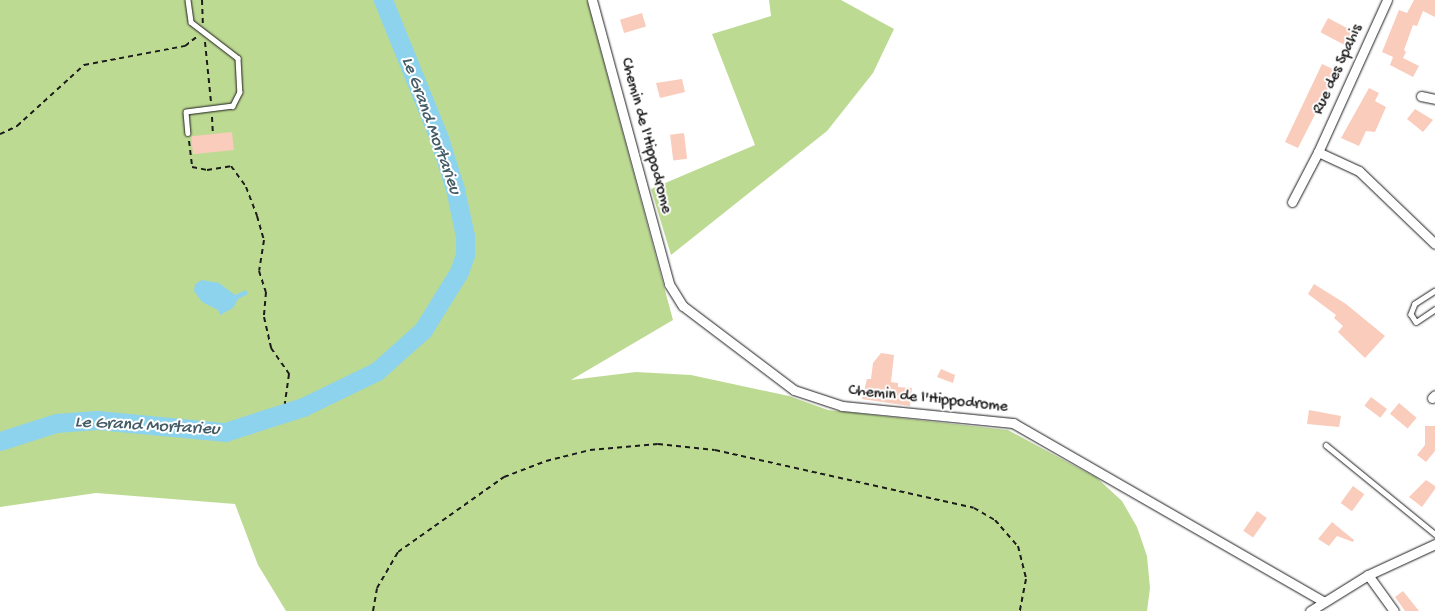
<!DOCTYPE html>
<html>
<head>
<meta charset="utf-8">
<style>
  body { margin:0 }
  #map { position:relative; width:1435px; height:611px; overflow:hidden; background:#fff; font-family:"Gochi Hand",sans-serif }
  div>[style] { position:absolute }
  [style*='--x'] { left:calc(var(--x)*1px); top:calc(var(--y)*1px); width:calc(var(--w)*1px); rotate:calc(var(--a)*1deg) }
  .green>* { inset:0; background:#bdda92 }
  .water>* { inset:0; background:#8dd3ee }
  .river>* { height:19px; margin:-9.5px; padding:0 9.5px; transform-origin:9.5px; border-radius:9.5px; background:#8dd3ee }
  .building>* { inset:0; background:#f9ccbc; transform-origin:0 0 }
  .path>* { height:2px; margin-top:-1px; transform-origin:0; background:repeating-linear-gradient(90deg,#1c1c1c 0 5px,transparent 0 9px) }
  .roads { filter:drop-shadow(0 0 1px #1c1c1c) drop-shadow(0 0 1px #1c1c1c) }
  .service>* { height:4.5px; margin:-2.25px; padding:0 2.25px; transform-origin:2.25px; border-radius:2.25px; background:#fff }
  .minor>* { height:9px; margin:-4.5px; padding:0 4.5px; transform-origin:4.5px; border-radius:4.5px; background:#fff }
  span { translate:-50% -50%; white-space:nowrap; text-align:center; line-height:1.15; -webkit-text-stroke:4px #fff; paint-order:stroke }
  .street-label { font-size:16px; color:#1c1c1c }
  .water-label { font-size:18px; color:#445c66; font-style:italic }
</style>
</head>
<body>
<div id="map">
  <div class="green">
    <i style="clip-path:polygon(0 0,587px 0,673px 320px,571px 380px,636px 372px,691px 375px,789px 396px,828px 410px,1008px 430px,1097px 478px,1122px 501px,1137px 527px,1147px 556px,1150px 588px,1147px 611px,286px 611px,258px 565px,235px 504px,96px 493px,0 507px)"></i>
    <i style="clip-path:polygon(769px 0,841px 0,894px 29px,873px 73px,827px 131px,671px 255px,651px 189px,755px 145px,712px 34px,771px 16px)"></i>
  </div>
  <div class="water">
    <i style="clip-path:polygon(202px 280px,219px 283px,235px 295px,246px 290px,248px 294px,238px 299px,233px 308px,220px 315px,218px 310px,202px 302px,194px 291px,195px 284px)"></i>
  </div>
  <div class="river">
    <i style="--x:0;--y:441;--w:59;--a:-17.8"></i>
    <i style="--x:56;--y:423;--w:41;--a:-4.2"></i>
    <i style="--x:97;--y:420;--w:129;--a:5.4"></i>
    <i style="--x:225;--y:432;--w:82;--a:-17.8"></i>
    <i style="--x:303;--y:407;--w:82;--a:-25.9"></i>
    <i style="--x:377;--y:371;--w:62;--a:-41.7"></i>
    <i style="--x:423;--y:330;--w:68;--a:-58.2"></i>
    <i style="--x:459;--y:272;--w:18;--a:-71"></i>
    <i style="--x:465;--y:255;--w:19;--a:-90"></i>
    <i style="--x:465;--y:236;--w:48;--a:-102"></i>
    <i style="--x:455;--y:189;--w:53;--a:-107.4"></i>
    <i style="--x:439;--y:138;--w:149;--a:-112.1"></i>
  </div>
  <div class="building">
    <i style="clip-path:polygon(1414px 0,1435px 0,1435px 17px,1423px 11px,1417px 26px,1413px 25px,1404px 50px,1406px 52px,1403px 58px,1419px 66px,1413px 77px,1390px 65px,1393px 57px,1382px 52px,1399px 10px,1407px 13px)"></i>
    <i style="left:642px;top:13px;width:14px;height:23px;rotate:73deg"></i>
    <i style="left:1328px;top:18px;width:30px;height:16px;rotate:28deg"></i>
    <i style="clip-path:polygon(1322px 64px,1335px 70px,1333px 79px,1298px 148px,1285px 142px)"></i>
    <i style="clip-path:polygon(682px 79px,685px 92px,660px 98px,656px 83px)"></i>
    <i style="clip-path:polygon(1369px 88px,1379px 93px,1375px 101px,1386px 107px,1375px 132px,1366px 131px,1359px 146px,1341px 138px)"></i>
    <i style="clip-path:polygon(1415px 109px,1433px 120px,1423px 132px,1407px 119px)"></i>
    <i style="left:232px;top:132px;width:18px;height:41px;rotate:84deg"></i>
    <i style="left:684px;top:133px;width:26px;height:14px;rotate:83deg"></i>
    <i style="clip-path:polygon(1314px 284px,1346px 304px,1385px 336px,1365px 358px,1338px 332px,1343px 326px,1334px 318px,1336px 315px,1308px 294px)"></i>
    <i style="clip-path:polygon(881px 353px,894px 355px,891px 382px,898px 383px,898px 387px,912px 388px,910px 406px,862px 399px,867px 379px,871px 379px,873px 363px)"></i>
    <i style="clip-path:polygon(941px 369px,955px 375px,953px 383px,937px 377px)"></i>
    <i style="left:1371px;top:397px;width:20px;height:11px;rotate:37deg"></i>
    <i style="left:1399px;top:403px;width:23px;height:14px;rotate:40deg"></i>
    <i style="clip-path:polygon(1309px 410px,1341px 416px,1339px 427px,1307px 424px)"></i>
    <i style="clip-path:polygon(1425px 426px,1435px 426px,1435px 451px,1426px 462px,1417px 455px,1425px 445px)"></i>
    <i style="clip-path:polygon(1426px 480px,1435px 486px,1435px 489px,1422px 507px,1409px 497px)"></i>
    <i style="left:1353px;top:486px;width:14px;height:21px;rotate:36deg"></i>
    <i style="left:1257px;top:511px;width:12px;height:24px;rotate:35deg"></i>
    <i style="clip-path:polygon(1332px 522px,1354px 540px,1353px 542px,1337px 536px,1329px 546px,1318px 539px)"></i>
    <i style="clip-path:polygon(1403px 591px,1419px 611px,1405px 611px,1395px 597px)"></i>
  </div>
  <div class="path">
    <i style="--x:202;--y:0;--w:23;--a:88"></i>
    <i style="--x:205;--y:42;--w:60;--a:84.3"></i>
    <i style="--x:212;--y:117;--w:17;--a:87"></i>
    <i style="--x:0;--y:134;--w:19;--a:-25"></i>
    <i style="--x:17;--y:126;--w:91;--a:-42.3"></i>
    <i style="--x:84;--y:65;--w:103;--a:-10.7"></i>
    <i style="--x:185;--y:46;--w:16;--a:-38"></i>
    <i style="--x:189;--y:141;--w:26;--a:83"></i>
    <i style="--x:192;--y:167;--w:15;--a:11"></i>
    <i style="--x:207;--y:170;--w:24;--a:-9"></i>
    <i style="--x:231;--y:166;--w:26;--a:54"></i>
    <i style="--x:246;--y:187;--w:31;--a:69"></i>
    <i style="--x:257;--y:216;--w:25;--a:74"></i>
    <i style="--x:264;--y:240;--w:31;--a:99"></i>
    <i style="--x:259;--y:271;--w:22;--a:72"></i>
    <i style="--x:266;--y:292;--w:25;--a:95"></i>
    <i style="--x:264;--y:317;--w:32;--a:77"></i>
    <i style="--x:271;--y:348;--w:32;--a:55"></i>
    <i style="--x:289;--y:374;--w:30;--a:98"></i>
    <i style="--x:373;--y:611;--w:23;--a:-80"></i>
    <i style="--x:377;--y:588;--w:42;--a:-59.7"></i>
    <i style="--x:398;--y:552;--w:130;--a:-35.3"></i>
    <i style="--x:504;--y:477;--w:45;--a:-20.9"></i>
    <i style="--x:546;--y:461;--w:45;--a:-14"></i>
    <i style="--x:590;--y:450;--w:68;--a:-5"></i>
    <i style="--x:658;--y:444;--w:57;--a:6"></i>
    <i style="--x:715;--y:450;--w:265;--a:12.6"></i>
    <i style="--x:974;--y:508;--w:24;--a:30"></i>
    <i style="--x:995;--y:520;--w:35;--a:49"></i>
    <i style="--x:1018;--y:546;--w:34;--a:76"></i>
    <i style="--x:1026;--y:579;--w:33;--a:101"></i>
  </div>
  <div class="roads">
    <div class="service">
      <i style="--x:188;--y:0;--w:22;--a:82"></i>
      <i style="--x:191;--y:22;--w:59;--a:37.5"></i>
      <i style="--x:238;--y:58;--w:34;--a:87"></i>
      <i style="--x:240;--y:92;--w:16;--a:117"></i>
      <i style="--x:233;--y:106;--w:47;--a:172.7"></i>
      <i style="--x:186;--y:112;--w:21;--a:85"></i>
      <i style="--x:1435;--y:291;--w:24;--a:147"></i>
      <i style="--x:1415;--y:304;--w:11;--a:112"></i>
      <i style="--x:1411;--y:314;--w:9;--a:58"></i>
      <i style="--x:1416;--y:322;--w:23;--a:-34"></i>
      <i style="--x:1326;--y:445;--w:141;--a:39.2"></i>
    </div>
    <div class="minor">
      <i style="--x:592;--y:0;--w:294;--a:74.8"></i>
      <i style="--x:669;--y:284;--w:26;--a:58"></i>
      <i style="--x:683;--y:306;--w:139;--a:37.1"></i>
      <i style="--x:794;--y:390;--w:51;--a:18.4"></i>
      <i style="--x:842;--y:406;--w:172;--a:5.7"></i>
      <i style="--x:1013;--y:423;--w:357;--a:29.9"></i>
      <i style="--x:1387;--y:0;--w:167;--a:114.4"></i>
      <i style="--x:1318;--y:152;--w:45;--a:24.9"></i>
      <i style="--x:1359;--y:171;--w:105;--a:43.8"></i>
      <i style="--x:1421;--y:96;--w:14;--a:12"></i>
      <i style="--x:1292;--y:202;--w:56;--a:-62.5"></i>
      <i style="--x:1432;--y:398;--w:4;--a:-45"></i>
      <i style="--x:1368;--y:575;--w:44;--a:54.2"></i>
      <i style="--x:1310;--y:611;--w:68;--a:-31.8"></i>
      <i style="--x:1368;--y:575;--w:74;--a:-24.8"></i>
    </div>
  </div>
  <div class="street-label">
    <span style="left:1339px;top:70px;rotate:-65deg">Rue des Spahis</span>
    <span style="left:645px;top:136px;rotate:75deg">Chemin de l'Hippodrome</span>
    <span style="left:928px;top:400px;rotate:6deg">Chemin de l'Hippodrome</span>
  </div>
  <div class="water-label">
    <span style="left:430px;top:126px;rotate:70deg">Le Grand Mortarieu</span>
    <span style="left:147px;top:427px;rotate:3deg">Le Grand Mortarieu</span>
  </div>
</div>
</body>
</html>
